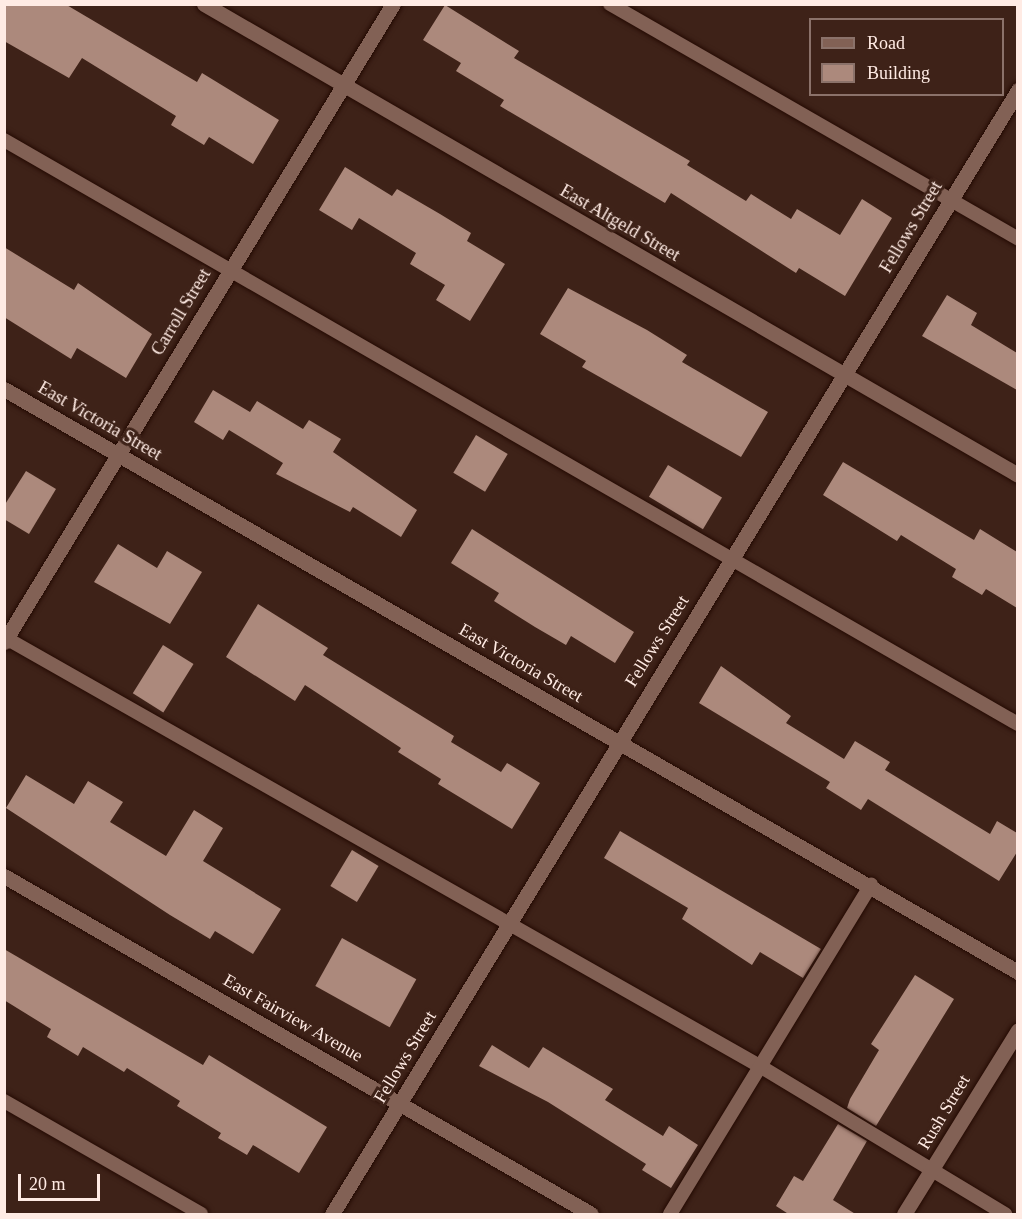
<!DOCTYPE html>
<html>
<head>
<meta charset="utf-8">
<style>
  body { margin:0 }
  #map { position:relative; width:1022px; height:1219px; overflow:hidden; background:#3e2218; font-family:Georgia,serif }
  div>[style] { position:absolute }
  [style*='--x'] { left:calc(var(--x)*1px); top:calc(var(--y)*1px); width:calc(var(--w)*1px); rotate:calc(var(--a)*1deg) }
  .building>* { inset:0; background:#ac897c; transform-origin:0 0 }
  .roads { filter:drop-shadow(0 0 2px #240a03) drop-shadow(0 0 2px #240a03) }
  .service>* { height:14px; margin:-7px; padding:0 7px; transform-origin:7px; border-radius:7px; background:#826155 }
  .minor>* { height:15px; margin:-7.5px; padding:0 7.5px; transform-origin:7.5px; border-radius:7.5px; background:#826155 }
  .tertiary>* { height:15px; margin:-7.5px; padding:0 7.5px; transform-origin:7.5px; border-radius:7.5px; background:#826155 }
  span { translate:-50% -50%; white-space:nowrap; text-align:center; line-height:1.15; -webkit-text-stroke:6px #3e2218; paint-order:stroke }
  .street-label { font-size:18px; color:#ffebe4 }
  .frame { position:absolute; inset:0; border:6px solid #ffebe4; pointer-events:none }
  .legend { position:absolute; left:809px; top:18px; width:195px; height:78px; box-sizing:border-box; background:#3e2218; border:2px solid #8b726a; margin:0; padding:8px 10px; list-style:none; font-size:18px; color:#ffebe4 }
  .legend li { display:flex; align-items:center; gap:12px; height:30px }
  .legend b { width:30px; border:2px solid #8b726a }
  .scale { position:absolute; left:18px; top:1174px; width:82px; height:27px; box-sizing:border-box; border:3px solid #ffebe4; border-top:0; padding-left:8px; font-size:18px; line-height:21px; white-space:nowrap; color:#ffebe4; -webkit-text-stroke:4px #3e2218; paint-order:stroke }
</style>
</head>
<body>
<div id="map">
  <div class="building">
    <i style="clip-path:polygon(4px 4px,65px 4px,197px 82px,202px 73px,279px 120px,253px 164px,209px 137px,204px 145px,171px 125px,176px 116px,82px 58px,69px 78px,4px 41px)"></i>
    <i style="clip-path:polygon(445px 5px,519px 51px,514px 58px,690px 161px,687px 165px,746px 201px,751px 194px,791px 219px,797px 209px,840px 235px,862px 199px,892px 218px,845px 296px,799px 268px,796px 273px,671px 193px,665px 203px,500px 106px,504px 100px,456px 71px,461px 63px,423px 40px)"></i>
    <i style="clip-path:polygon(345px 167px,392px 196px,397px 189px,440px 214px,471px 233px,467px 241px,505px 264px,470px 321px,436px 300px,445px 285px,410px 264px,416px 253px,359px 218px,352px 230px,319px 210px)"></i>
    <i style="clip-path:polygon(4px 247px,74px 290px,78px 283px,152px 334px,126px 378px,77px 348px,71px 359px,4px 317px)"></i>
    <i style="clip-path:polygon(568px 288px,647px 330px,687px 355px,682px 362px,768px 412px,741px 457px,582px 367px,586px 361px,540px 334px)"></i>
    <i style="clip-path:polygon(947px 295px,977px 313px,971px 325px,1017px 353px,1017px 390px,922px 336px)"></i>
    <i style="clip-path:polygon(213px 390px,250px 412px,257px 401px,303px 429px,309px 420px,341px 439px,333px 452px,417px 510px,401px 537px,353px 507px,350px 512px,276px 474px,283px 463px,229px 430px,223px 440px,194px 422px)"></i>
    <i style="left:476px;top:435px;width:37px;height:44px;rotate:31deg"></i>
    <i style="clip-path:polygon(843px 462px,974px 540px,980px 529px,1017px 552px,1017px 608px,986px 589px,982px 595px,952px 577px,956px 569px,901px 535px,897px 541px,823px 495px)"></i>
    <i style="left:668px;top:465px;width:63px;height:37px;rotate:31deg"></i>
    <i style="clip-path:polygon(26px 471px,56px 489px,29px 534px,4px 519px,4px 506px)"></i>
    <i style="clip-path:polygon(472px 529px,634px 632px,615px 663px,571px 636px,566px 645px,535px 627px,494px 601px,499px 593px,451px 563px)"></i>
    <i style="clip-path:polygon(118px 544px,157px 568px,167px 551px,202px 572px,170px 624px,94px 582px)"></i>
    <i style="clip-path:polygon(258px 604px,328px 648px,323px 655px,454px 736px,451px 742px,501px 772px,507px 763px,540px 783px,512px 829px,438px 784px,441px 779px,398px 752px,401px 748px,305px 685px,295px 701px,226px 657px)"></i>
    <i style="left:163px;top:645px;width:36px;height:57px;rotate:32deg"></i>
    <i style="clip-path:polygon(721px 666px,791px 716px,786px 723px,844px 759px,855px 741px,890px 762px,885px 770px,990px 834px,997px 821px,1017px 833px,1017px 852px,999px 881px,868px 799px,861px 810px,826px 788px,830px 782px,699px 703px)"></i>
    <i style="clip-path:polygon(26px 775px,74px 804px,88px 781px,123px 802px,110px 822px,166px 856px,194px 810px,223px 828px,203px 861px,281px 909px,253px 954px,215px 931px,210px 939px,170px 915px,6px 808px)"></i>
    <i style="clip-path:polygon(620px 831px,821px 949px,803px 978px,760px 952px,752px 965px,682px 919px,688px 908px,604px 858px)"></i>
    <i style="left:352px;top:850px;width:31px;height:42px;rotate:31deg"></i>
    <i style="left:342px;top:938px;width:85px;height:55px;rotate:29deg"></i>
    <i style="clip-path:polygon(4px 949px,203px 1065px,209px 1055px,327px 1127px,299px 1173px,253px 1145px,247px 1155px,218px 1138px,221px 1133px,177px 1106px,180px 1101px,127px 1068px,124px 1072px,83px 1047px,78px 1056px,47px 1037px,51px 1029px,4px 1000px)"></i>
    <i style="clip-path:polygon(915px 975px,954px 999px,876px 1126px,847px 1108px,850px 1099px,879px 1050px,871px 1044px)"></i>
    <i style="clip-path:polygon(492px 1045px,529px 1068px,543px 1047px,613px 1089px,605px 1100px,663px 1136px,669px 1126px,698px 1145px,671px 1188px,642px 1170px,646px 1164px,548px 1102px,479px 1066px)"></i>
    <i style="clip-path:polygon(838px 1124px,867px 1141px,833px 1200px,857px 1215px,790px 1215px,776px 1206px,794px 1176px,803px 1181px)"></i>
  </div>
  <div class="roads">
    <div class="service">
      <i style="--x:610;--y:4;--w:471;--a:29.9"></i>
      <i style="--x:4;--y:140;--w:1170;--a:29.94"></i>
      <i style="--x:4;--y:637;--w:873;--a:29.59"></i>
      <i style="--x:763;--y:1068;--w:283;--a:31.1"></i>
      <i style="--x:4;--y:1101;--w:227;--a:29.8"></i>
      <i style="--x:670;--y:1214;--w:386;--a:-58.6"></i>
    </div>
    <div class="minor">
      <i style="--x:204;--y:4;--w:940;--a:30.05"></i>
      <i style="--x:4;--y:389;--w:1170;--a:29.9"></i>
      <i style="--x:4;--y:642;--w:747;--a:-58.63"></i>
      <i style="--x:4;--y:876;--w:677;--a:29.93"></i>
      <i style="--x:904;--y:1214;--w:216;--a:-58.2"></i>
    </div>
    <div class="tertiary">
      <i style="--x:332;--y:1214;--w:1317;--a:-58.6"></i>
    </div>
  </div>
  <div class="street-label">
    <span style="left:620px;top:223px;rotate:30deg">East Altgeld Street</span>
    <span style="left:911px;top:227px;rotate:-59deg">Fellows Street</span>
    <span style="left:181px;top:312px;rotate:-59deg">Carroll Street</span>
    <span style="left:100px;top:421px;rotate:30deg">East Victoria Street</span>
    <span style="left:657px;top:641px;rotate:-58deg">Fellows Street</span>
    <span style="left:521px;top:663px;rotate:30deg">East Victoria Street</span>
    <span style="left:293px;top:1018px;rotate:30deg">East Fairview Avenue</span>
    <span style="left:405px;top:1057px;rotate:-59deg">Fellows Street</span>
    <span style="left:944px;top:1112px;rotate:-59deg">Rush Street</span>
  </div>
  <div class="frame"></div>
  <ul class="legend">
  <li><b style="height:8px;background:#826155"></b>Road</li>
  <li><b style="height:16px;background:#ac897c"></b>Building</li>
  </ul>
  <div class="scale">20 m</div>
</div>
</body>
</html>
